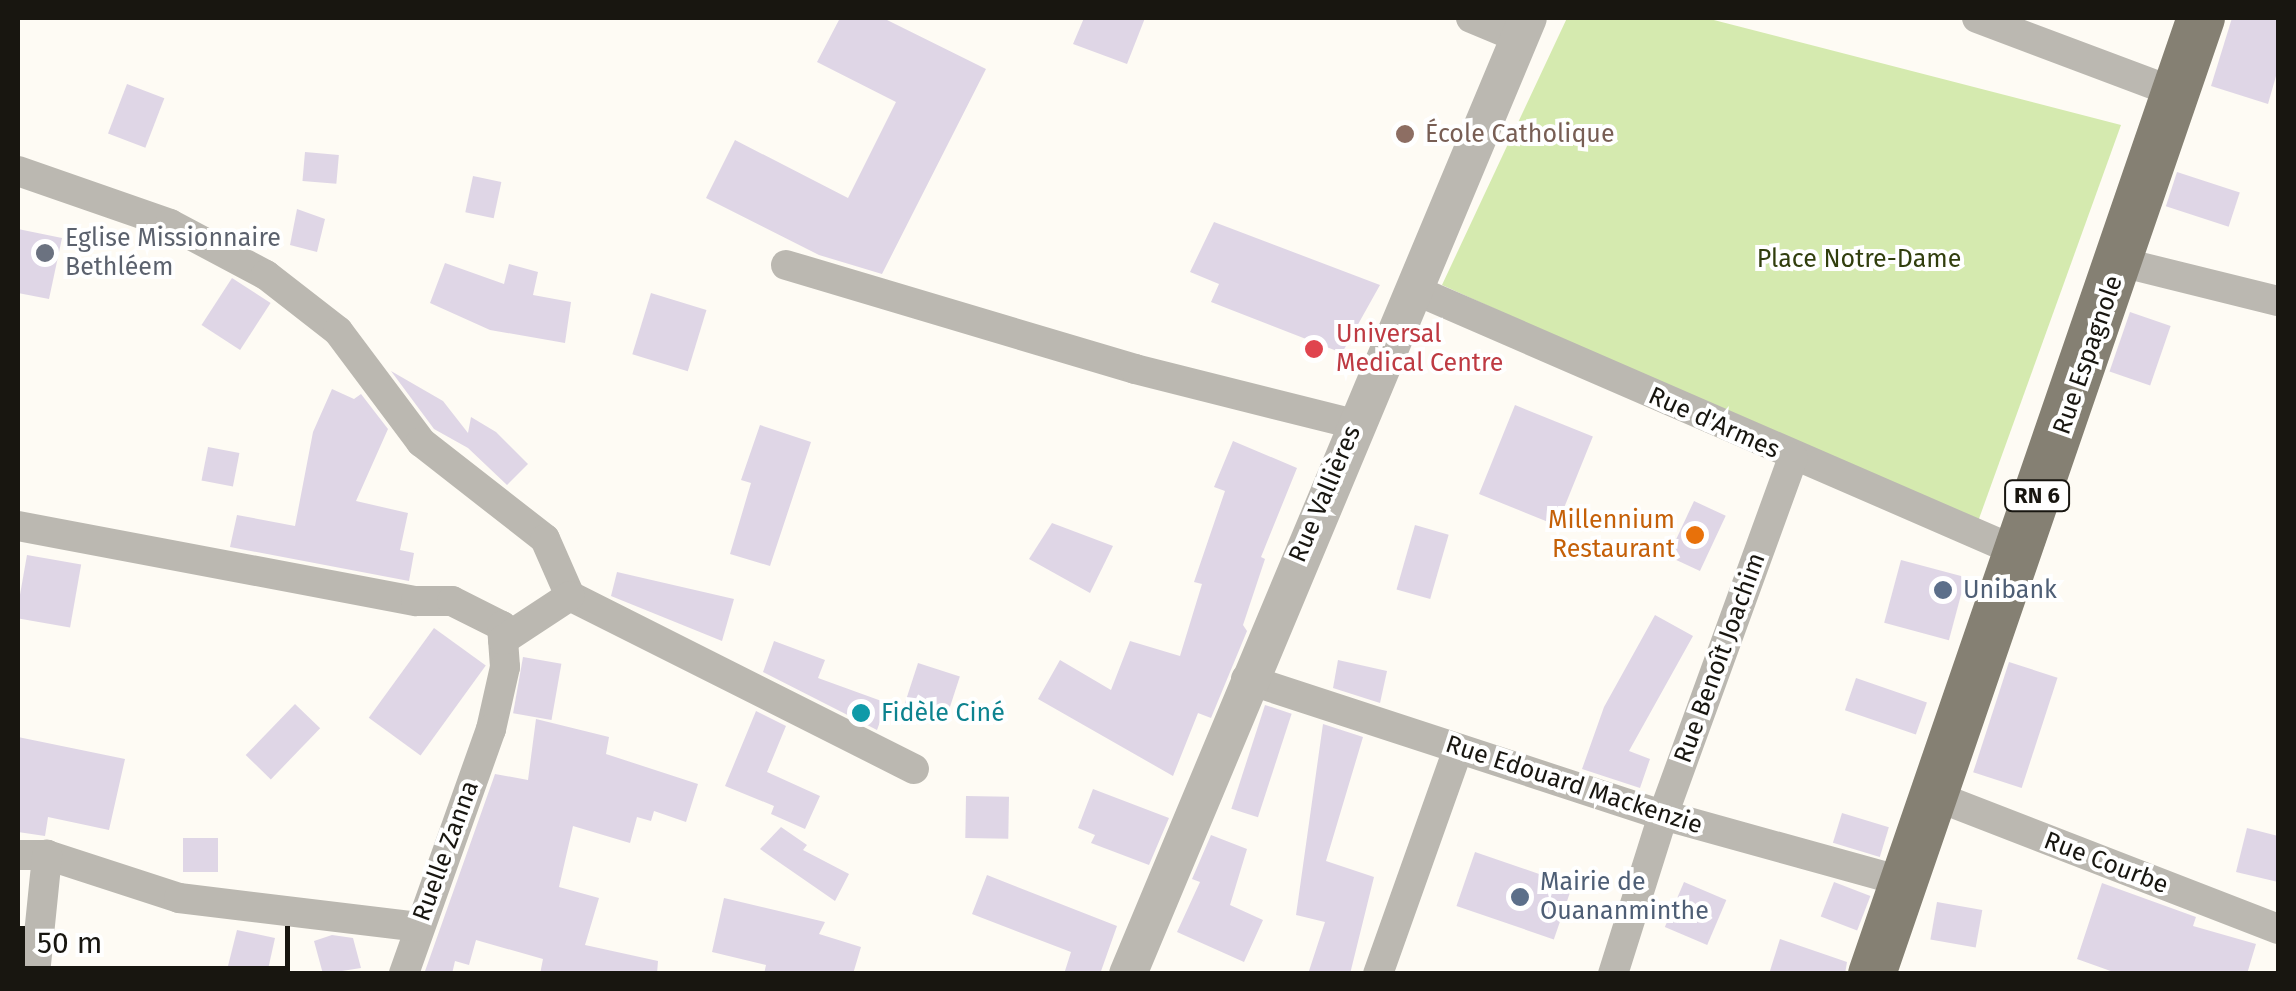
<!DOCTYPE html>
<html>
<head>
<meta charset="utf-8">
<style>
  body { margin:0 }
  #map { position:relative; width:2296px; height:991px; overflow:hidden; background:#fefbf4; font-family:"Fira Sans",sans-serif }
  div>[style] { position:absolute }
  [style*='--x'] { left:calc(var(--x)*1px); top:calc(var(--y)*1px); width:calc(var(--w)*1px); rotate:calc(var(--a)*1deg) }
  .green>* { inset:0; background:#d5eaaf }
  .building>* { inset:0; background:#dfd6e6; transform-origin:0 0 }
  .minor>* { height:30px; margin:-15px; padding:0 15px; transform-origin:15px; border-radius:15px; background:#bbb8b1 }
  .tertiary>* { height:38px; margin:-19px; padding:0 19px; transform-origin:19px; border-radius:19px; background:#bbb8b1 }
  .primary>* { height:48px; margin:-24px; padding:0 24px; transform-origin:24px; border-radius:24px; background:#858073 }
  .dots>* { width:28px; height:28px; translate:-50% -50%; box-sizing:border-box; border:5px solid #fff; border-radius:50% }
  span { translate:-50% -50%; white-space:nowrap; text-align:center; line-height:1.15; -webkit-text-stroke:8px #fff; paint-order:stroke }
  .shield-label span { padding:2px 8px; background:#fff; border:2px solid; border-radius:8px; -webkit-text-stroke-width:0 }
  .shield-label { font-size:22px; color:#181610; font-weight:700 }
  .education-label { font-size:25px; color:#785e54 }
  .left { translate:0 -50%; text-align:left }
  .worship-label { font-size:25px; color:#5b616d }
  .park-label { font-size:25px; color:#313e0d }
  .health-label { font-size:25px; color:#be3a42 }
  .street-label { font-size:25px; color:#181610 }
  .food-label { font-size:25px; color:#c56008 }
  .right { translate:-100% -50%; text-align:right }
  .service-label { font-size:25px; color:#4e5e75 }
  .culture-label { font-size:25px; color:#0d838f }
  .frame { position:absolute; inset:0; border:20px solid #181610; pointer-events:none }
  .scale { position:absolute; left:20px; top:926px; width:270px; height:45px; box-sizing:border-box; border:5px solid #181610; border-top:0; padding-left:12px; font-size:30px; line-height:35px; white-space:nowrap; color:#181610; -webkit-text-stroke:8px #fff; paint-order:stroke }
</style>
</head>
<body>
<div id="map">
  <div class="green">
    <i style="clip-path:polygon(1567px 18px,1706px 18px,2121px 125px,1976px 527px,1442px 285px)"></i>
  </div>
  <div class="building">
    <i style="clip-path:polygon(840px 18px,883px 18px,986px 69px,882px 274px,819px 255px,706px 198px,735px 140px,848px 198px,896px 102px,817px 62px)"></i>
    <i style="clip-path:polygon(1084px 18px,1145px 18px,1127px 64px,1073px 44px)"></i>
    <i style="clip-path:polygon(2232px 18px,2278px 18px,2278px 69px,2268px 104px,2211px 86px)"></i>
    <i style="left:127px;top:84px;width:40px;height:53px;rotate:21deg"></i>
    <i style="left:305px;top:152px;width:34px;height:29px;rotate:5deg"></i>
    <i style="left:2177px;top:172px;width:66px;height:36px;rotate:18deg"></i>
    <i style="left:473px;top:176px;width:29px;height:37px;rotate:12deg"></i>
    <i style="clip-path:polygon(297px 209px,325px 219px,317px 252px,290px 245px)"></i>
    <i style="clip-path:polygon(1214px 222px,1380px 285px,1342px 353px,1211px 302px,1219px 284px,1190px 272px)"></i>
    <i style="clip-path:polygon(18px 229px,62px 238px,49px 299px,18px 293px)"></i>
    <i style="clip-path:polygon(445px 263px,504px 284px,509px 264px,538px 272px,533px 295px,571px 302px,565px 343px,490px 330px,430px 303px)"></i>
    <i style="left:232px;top:278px;width:46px;height:56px;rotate:33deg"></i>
    <i style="left:651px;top:293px;width:58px;height:64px;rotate:17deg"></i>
    <i style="left:2130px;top:312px;width:43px;height:63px;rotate:19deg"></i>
    <i style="clip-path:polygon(391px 371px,443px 401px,468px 433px,471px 417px,496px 432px,528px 464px,507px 485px,468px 448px,434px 429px)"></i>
    <i style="clip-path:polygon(332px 389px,354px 399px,361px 394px,388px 429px,356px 501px,408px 513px,400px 550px,414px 553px,409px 581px,230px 547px,237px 515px,295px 526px,313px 432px)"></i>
    <i style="left:1515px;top:405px;width:84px;height:96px;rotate:22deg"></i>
    <i style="clip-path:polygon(760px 425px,811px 442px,770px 566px,730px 554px,751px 483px,741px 480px)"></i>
    <i style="clip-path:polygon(1233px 441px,1297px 468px,1261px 557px,1265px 559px,1243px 625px,1247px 631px,1211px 718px,1198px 713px,1173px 776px,1038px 699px,1060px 660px,1111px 690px,1130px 641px,1180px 656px,1202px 584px,1194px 582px,1225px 491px,1214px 487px)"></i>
    <i style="left:208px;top:447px;width:32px;height:34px;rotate:11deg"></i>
    <i style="left:1694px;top:501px;width:35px;height:61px;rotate:25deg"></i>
    <i style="clip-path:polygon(1052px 523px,1113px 546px,1090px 593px,1029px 559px)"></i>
    <i style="left:1415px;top:525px;width:35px;height:67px;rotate:16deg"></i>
    <i style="left:27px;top:555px;width:55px;height:64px;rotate:10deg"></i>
    <i style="left:1901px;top:560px;width:67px;height:65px;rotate:15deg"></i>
    <i style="clip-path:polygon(617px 572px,734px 599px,722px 641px,611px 596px)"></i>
    <i style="clip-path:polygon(1655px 615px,1693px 636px,1629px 751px,1650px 759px,1640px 788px,1582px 769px,1604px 707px)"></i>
    <i style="left:434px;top:628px;width:64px;height:111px;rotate:36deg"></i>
    <i style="clip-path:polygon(774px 641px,825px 660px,818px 678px,887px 703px,877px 730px,763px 672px)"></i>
    <i style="left:523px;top:657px;width:39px;height:57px;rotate:10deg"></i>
    <i style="clip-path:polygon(1338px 660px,1387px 671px,1380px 703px,1333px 688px)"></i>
    <i style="left:2009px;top:662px;width:51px;height:116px;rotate:18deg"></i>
    <i style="left:918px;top:663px;width:44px;height:46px;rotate:18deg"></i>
    <i style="left:1856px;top:678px;width:75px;height:34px;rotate:19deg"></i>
    <i style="left:295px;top:704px;width:35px;height:71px;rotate:44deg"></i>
    <i style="left:1265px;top:705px;width:28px;height:109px;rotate:18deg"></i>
    <i style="clip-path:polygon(756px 711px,786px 726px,767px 772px,820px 796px,805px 829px,771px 814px,774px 806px,725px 786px)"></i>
    <i style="clip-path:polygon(536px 719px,609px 737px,606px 754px,698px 784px,686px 822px,654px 811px,651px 821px,637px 817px,630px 843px,573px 826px,559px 887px,599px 898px,585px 945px,658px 961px,657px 974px,540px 974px,543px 959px,476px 940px,469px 965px,455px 961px,452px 974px,424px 974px,495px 774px,528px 780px)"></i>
    <i style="clip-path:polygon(1323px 724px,1363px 737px,1326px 861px,1374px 877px,1350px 974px,1308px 974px,1325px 922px,1296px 915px)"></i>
    <i style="clip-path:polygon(18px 737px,125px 759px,109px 830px,48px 817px,45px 836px,18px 832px)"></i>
    <i style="clip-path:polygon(1093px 789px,1169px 818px,1149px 865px,1091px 843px,1095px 835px,1078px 828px)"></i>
    <i style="left:966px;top:796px;width:43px;height:42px;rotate:1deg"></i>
    <i style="left:1842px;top:813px;width:49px;height:31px;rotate:17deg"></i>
    <i style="clip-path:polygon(781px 827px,807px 845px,803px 850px,849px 874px,835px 901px,760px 849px)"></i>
    <i style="clip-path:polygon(2247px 828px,2278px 836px,2278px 882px,2236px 872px)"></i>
    <i style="clip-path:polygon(1211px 835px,1247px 849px,1230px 905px,1263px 920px,1244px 962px,1177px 932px,1200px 882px,1192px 879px)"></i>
    <i style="left:183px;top:838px;width:35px;height:34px"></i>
    <i style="left:1475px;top:852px;width:103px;height:57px;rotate:19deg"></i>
    <i style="clip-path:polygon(987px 875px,1117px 926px,1100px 974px,1064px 974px,1071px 952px,972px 914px)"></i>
    <i style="left:1684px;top:882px;width:46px;height:49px;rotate:23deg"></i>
    <i style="left:1834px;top:882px;width:39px;height:37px;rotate:21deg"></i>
    <i style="clip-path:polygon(2102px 883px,2196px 917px,2193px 926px,2256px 944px,2247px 974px,2119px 974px,2077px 959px)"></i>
    <i style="clip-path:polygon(724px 898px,825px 922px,819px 934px,861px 947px,853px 974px,764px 974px,766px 965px,712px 952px)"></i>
    <i style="left:1937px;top:902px;width:46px;height:38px;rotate:10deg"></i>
    <i style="clip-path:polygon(237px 930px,275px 938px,267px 974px,226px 974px)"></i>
    <i style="clip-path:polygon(332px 935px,353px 938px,361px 968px,323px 974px,314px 941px)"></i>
    <i style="clip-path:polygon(1780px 939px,1847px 962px,1845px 974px,1769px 974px)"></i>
  </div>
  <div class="minor">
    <i style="--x:1471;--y:18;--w:52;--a:22.6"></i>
    <i style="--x:1977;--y:18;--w:210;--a:20.6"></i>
    <i style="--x:18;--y:171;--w:161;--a:19.2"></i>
    <i style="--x:170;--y:224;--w:109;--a:28"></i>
    <i style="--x:266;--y:275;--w:91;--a:37.9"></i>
    <i style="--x:338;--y:331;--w:139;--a:53.2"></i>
    <i style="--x:421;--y:442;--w:157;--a:38"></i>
    <i style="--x:545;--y:539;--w:62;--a:66.3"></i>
    <i style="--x:570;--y:596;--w:385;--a:26.7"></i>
    <i style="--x:2120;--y:262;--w:163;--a:13.9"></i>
    <i style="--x:786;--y:265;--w:364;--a:16.6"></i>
    <i style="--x:1135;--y:369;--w:226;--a:14.1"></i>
    <i style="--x:1415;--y:290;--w:655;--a:23.47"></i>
    <i style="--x:18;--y:526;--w:405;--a:10.7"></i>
    <i style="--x:416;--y:601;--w:36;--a:0"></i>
    <i style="--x:452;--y:601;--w:56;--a:26.6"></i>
    <i style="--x:502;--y:626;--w:41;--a:85.8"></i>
    <i style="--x:505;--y:667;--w:64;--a:102.7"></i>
    <i style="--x:491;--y:729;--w:260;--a:109.6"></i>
    <i style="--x:503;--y:640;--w:80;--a:-33.3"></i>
    <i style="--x:1246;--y:679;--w:439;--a:18.1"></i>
    <i style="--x:1663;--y:815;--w:250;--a:15.5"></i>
    <i style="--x:1935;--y:796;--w:368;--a:21.2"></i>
    <i style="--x:18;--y:855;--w:29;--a:0"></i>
    <i style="--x:47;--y:855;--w:139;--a:18"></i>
    <i style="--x:179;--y:898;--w:241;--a:6.9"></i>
    <i style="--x:35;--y:974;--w:120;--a:-84.2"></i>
    <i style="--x:1378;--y:974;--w:239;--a:-70.4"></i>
    <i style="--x:1613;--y:974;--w:167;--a:-72.5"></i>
    <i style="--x:1663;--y:815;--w:380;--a:-70"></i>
  </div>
  <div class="tertiary">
    <i style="--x:1128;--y:974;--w:1036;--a:-67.3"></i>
  </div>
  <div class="primary">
    <i style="--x:1872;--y:974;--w:1011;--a:-71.01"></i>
  </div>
  <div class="dots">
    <i style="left:1405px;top:134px;background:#8d6e63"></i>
    <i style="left:45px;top:253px;background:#6b7280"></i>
    <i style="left:1314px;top:349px;background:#e0444e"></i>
    <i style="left:1695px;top:535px;background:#e8710a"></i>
    <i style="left:1943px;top:590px;background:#5c6f8a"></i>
    <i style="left:861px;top:713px;background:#0f9aa8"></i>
    <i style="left:1520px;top:897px;background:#5c6f8a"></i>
  </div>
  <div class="shield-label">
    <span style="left:2037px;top:496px">RN 6</span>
  </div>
  <div class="education-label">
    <span class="left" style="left:1425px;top:134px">École Catholique</span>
  </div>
  <div class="worship-label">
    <span class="left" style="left:65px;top:253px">Eglise Missionnaire<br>Bethléem</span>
  </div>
  <div class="park-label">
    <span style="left:1859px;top:259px">Place Notre-Dame</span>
  </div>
  <div class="health-label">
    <span class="left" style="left:1336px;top:349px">Universal<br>Medical Centre</span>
  </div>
  <div class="street-label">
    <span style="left:2088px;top:355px;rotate:-71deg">Rue Espagnole</span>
    <span style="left:1714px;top:423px;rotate:24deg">Rue d'Armes</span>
    <span style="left:1325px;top:494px;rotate:-67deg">Rue Vallières</span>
    <span style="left:1720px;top:658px;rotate:-70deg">Rue Benoît Joachim</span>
    <span style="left:1574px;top:785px;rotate:18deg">Rue Edouard Mackenzie</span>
    <span style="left:446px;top:851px;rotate:-70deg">Ruelle Zanna</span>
    <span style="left:2106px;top:863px;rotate:21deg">Rue Courbe</span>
  </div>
  <div class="food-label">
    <span class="right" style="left:1675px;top:535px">Millennium<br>Restaurant</span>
  </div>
  <div class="service-label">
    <span class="left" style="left:1963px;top:590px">Unibank</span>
    <span class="left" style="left:1540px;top:897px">Mairie de<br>Ouananminthe</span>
  </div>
  <div class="culture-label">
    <span class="left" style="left:881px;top:713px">Fidèle Ciné</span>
  </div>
  <div class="frame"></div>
  <div class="scale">50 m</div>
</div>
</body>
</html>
